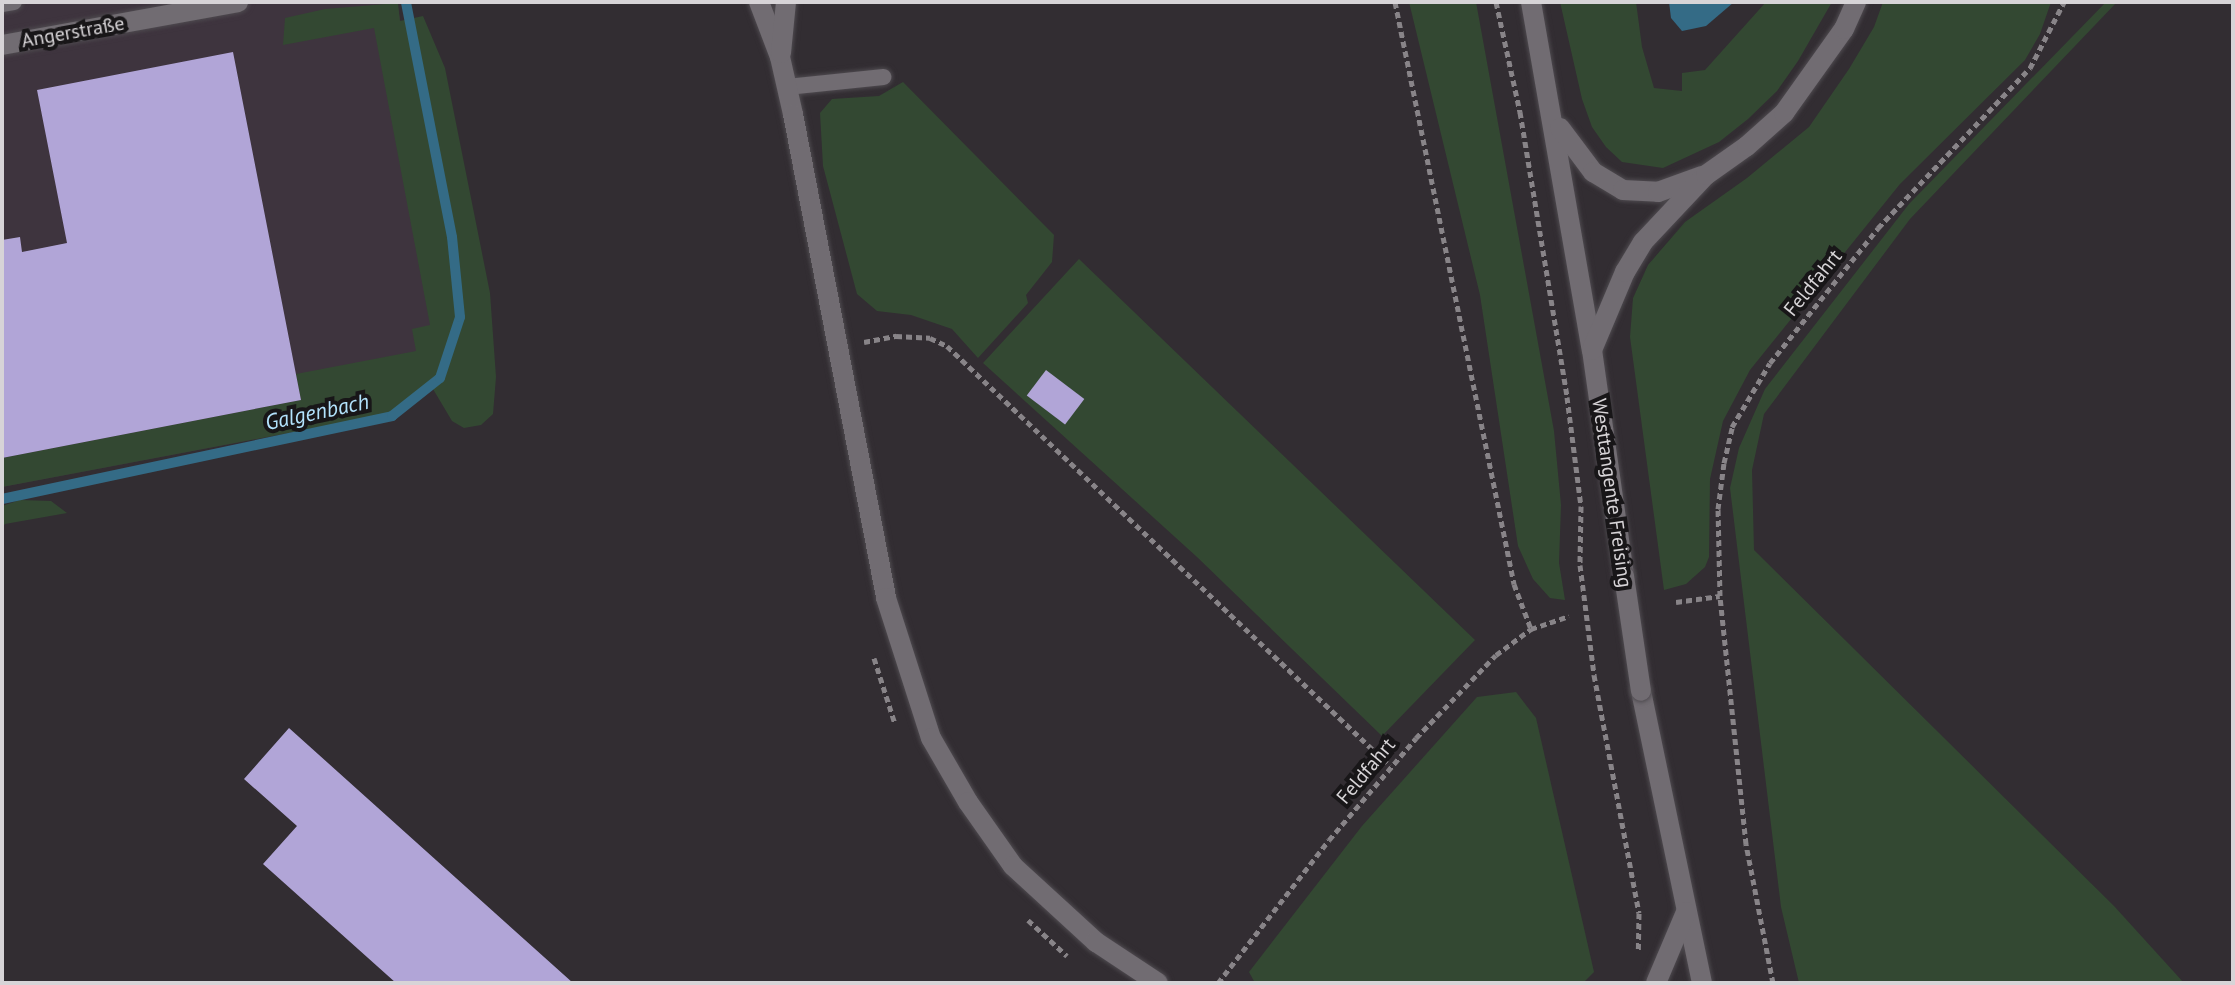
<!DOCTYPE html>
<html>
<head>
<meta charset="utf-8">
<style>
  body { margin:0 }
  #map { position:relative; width:2235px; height:985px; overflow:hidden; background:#322d32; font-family:"PT Sans",sans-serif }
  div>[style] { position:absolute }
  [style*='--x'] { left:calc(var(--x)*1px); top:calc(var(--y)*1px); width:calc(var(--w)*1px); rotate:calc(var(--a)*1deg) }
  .built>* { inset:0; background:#3e343e }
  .green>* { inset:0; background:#334832 }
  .water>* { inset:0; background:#346b86 }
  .stream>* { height:10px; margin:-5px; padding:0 5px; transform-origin:5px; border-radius:5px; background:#346b86 }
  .building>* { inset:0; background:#b1a5d7; transform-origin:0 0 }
  .path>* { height:5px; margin-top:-2.5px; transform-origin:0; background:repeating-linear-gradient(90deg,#888488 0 6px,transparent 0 10px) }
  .roads { filter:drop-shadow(0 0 2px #4e4a4f) drop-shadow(0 0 2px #4e4a4f) }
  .lane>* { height:16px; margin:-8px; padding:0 8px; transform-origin:8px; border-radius:8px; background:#716c72 }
  .secondary>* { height:20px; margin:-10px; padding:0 10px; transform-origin:10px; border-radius:10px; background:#716c72 }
  .path-bridge>* { height:5px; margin-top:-2.5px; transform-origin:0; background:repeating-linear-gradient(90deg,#888488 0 6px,transparent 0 10px) }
  .bridges { filter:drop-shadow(0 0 2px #4e4a4f) drop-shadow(0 0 2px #4e4a4f) }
  .secondary-bridge>* { height:20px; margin:-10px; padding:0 10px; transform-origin:10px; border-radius:10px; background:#716c72 }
  span { translate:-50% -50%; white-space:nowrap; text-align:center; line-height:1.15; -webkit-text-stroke:8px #181618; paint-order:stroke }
  .street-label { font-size:20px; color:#d7d4d7 }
  .water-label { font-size:22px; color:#b3e3fd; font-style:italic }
  .frame { position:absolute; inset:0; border:4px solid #d7d4d7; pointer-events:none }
</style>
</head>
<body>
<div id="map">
  <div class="built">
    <i style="clip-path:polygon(2px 2px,397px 2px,453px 323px,389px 414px,2px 487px)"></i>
  </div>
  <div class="green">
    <i style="clip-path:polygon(1409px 2px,1476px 2px,1554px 431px,1561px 505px,1559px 563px,1565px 600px,1550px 598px,1533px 579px,1518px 546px,1480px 295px)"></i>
    <i style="clip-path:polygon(1560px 2px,1636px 2px,1642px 47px,1654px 88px,1682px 91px,1682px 73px,1705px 70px,1766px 2px,1832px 2px,1798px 61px,1777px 91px,1748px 119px,1719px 142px,1663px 168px,1622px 162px,1606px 147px,1592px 127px,1582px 99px)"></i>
    <i style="clip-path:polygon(1883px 2px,2051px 2px,2040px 34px,2025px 60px,1900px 184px,1750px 370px,1723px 421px,1710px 479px,1709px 557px,1705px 567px,1686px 584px,1664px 590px,1630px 337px,1633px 298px,1648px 265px,1685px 222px,1747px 178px,1809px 127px,1849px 69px,1874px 27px)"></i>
    <i style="clip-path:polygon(2106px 2px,2117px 2px,1910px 219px,1764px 414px,1752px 470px,1754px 550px,2114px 906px,2184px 983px,1799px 983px,1781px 907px,1730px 488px,1739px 448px,1765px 389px,1909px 204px)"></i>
    <i style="clip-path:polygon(398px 3px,400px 21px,423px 16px,445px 68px,490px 293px,496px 377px,493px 414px,481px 425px,464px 428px,452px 421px,430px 384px,389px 414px,2px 487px,2px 458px,301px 400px,296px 374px,416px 351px,412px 329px,430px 325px,374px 28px,283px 45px,285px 18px,325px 9px)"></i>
    <i style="clip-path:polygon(903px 82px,1054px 235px,1052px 262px,1026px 295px,1028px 303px,978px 358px,952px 329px,911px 315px,877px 311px,857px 294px,823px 166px,820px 113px,832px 99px,879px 96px)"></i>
    <i style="clip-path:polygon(1079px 259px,1475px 640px,1382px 736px,1197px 557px,983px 363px)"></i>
    <i style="clip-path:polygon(20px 500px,51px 501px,67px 513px,5px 524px,2px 528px,2px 506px)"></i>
    <i style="clip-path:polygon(1516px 692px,1536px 718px,1594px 972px,1583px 983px,1255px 983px,1249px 972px,1362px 826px,1477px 697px)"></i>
  </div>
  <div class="water">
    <i style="clip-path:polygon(1669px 2px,1734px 2px,1706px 26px,1682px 31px,1671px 18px)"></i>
  </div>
  <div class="stream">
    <i style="--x:2;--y:499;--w:399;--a:-12"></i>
    <i style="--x:392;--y:416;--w:61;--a:-38.4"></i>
    <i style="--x:440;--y:378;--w:64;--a:-71.8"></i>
    <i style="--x:460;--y:317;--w:80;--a:-95.7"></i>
    <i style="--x:452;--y:237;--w:239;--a:-101.1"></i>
  </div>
  <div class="building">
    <i style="clip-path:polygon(233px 52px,301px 400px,2px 458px,2px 240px,20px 237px,22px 252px,67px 243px,37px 90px)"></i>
    <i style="left:1046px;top:370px;width:48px;height:32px;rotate:37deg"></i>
    <i style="clip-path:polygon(289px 728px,573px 983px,396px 983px,263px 864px,297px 826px,244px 779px)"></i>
  </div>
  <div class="path">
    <i style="--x:1395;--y:2;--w:594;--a:78.44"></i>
    <i style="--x:1514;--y:584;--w:48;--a:69.3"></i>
    <i style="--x:1496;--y:2;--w:113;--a:77.7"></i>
    <i style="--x:1520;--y:112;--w:289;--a:80.6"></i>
    <i style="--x:1567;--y:397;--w:110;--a:82.7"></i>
    <i style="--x:1581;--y:506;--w:59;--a:91"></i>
    <i style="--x:864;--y:342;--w:33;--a:-11"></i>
    <i style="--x:896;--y:336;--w:34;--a:3"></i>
    <i style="--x:930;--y:338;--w:19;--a:25"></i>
    <i style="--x:947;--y:346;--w:610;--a:43.47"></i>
    <i style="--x:1676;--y:602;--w:44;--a:-7.8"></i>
    <i style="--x:874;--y:658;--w:69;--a:72.3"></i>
    <i style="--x:1594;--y:675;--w:242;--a:79.3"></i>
    <i style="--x:1639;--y:913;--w:39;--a:91"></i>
    <i style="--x:1028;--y:920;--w:53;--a:42.7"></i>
    <i style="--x:1218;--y:983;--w:181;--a:-52.2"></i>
    <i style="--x:1329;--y:840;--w:134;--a:-49.5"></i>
    <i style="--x:1416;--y:738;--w:115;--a:-46.1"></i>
    <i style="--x:1496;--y:655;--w:44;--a:-36.6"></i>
    <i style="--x:1531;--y:629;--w:40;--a:-18.9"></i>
    <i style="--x:1773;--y:983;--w:142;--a:-101"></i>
    <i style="--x:1746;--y:844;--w:249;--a:-96"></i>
    <i style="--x:1720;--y:596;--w:87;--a:-91.3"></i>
    <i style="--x:1718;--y:509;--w:46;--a:-82.6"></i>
    <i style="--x:1724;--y:463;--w:37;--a:-77"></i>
    <i style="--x:1732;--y:427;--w:74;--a:-59.3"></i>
    <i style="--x:1770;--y:363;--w:173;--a:-51.3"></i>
    <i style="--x:1878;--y:228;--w:221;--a:-46.5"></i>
    <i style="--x:2030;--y:68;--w:74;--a:-62.7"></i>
  </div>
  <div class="roads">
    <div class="lane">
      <i style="--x:2;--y:4;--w:12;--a:-9"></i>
      <i style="--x:787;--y:87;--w:97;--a:-5.9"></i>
    </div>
    <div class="secondary">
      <i style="--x:759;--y:2;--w:59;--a:69.1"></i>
      <i style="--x:780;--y:57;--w:58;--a:77.2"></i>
      <i style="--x:793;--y:114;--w:493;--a:79.1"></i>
      <i style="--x:886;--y:598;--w:147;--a:72.2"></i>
      <i style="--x:931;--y:738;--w:74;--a:60"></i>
      <i style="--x:968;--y:802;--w:78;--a:54.9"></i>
      <i style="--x:1013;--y:866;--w:113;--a:42.5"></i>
      <i style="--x:1096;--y:942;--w:74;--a:33.5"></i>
      <i style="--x:1531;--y:2;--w:353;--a:80.1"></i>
      <i style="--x:1592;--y:350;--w:228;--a:81.9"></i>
      <i style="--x:2;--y:45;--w:240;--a:-10.3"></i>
      <i style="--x:781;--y:53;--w:51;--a:-84.4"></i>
      <i style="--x:1560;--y:128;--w:55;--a:53.1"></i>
      <i style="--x:1593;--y:172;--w:35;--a:31"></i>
      <i style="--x:1623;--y:190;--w:35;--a:3"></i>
      <i style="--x:1658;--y:192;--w:47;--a:-20"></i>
      <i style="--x:1592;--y:350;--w:85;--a:-67.1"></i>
      <i style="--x:1625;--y:272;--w:35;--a:-59"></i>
      <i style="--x:1643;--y:242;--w:92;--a:-46.8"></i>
      <i style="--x:1706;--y:175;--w:50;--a:-35.3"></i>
      <i style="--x:1747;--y:146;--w:50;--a:-41.7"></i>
      <i style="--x:1784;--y:113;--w:103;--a:-54.5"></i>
      <i style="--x:1844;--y:29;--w:30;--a:-66"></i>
      <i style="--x:1641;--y:691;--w:298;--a:78.2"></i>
      <i style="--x:1656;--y:983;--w:77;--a:-67.1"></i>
    </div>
  </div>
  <div class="path-bridge">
    <i style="--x:1580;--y:565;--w:111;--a:82.7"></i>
  </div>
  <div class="bridges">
    <div class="secondary-bridge">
      <i style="--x:1624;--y:576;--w:116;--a:81.6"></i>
    </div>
  </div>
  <div class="street-label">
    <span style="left:73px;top:32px;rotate:-10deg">Angerstraße</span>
    <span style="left:1813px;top:283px;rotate:-51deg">Feldfahrt</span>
    <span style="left:1612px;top:493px;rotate:82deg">Westtangente Freising</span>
    <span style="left:1366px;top:771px;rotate:-50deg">Feldfahrt</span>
  </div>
  <div class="water-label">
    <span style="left:317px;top:412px;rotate:-12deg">Galgenbach</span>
  </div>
  <div class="frame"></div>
</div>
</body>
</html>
